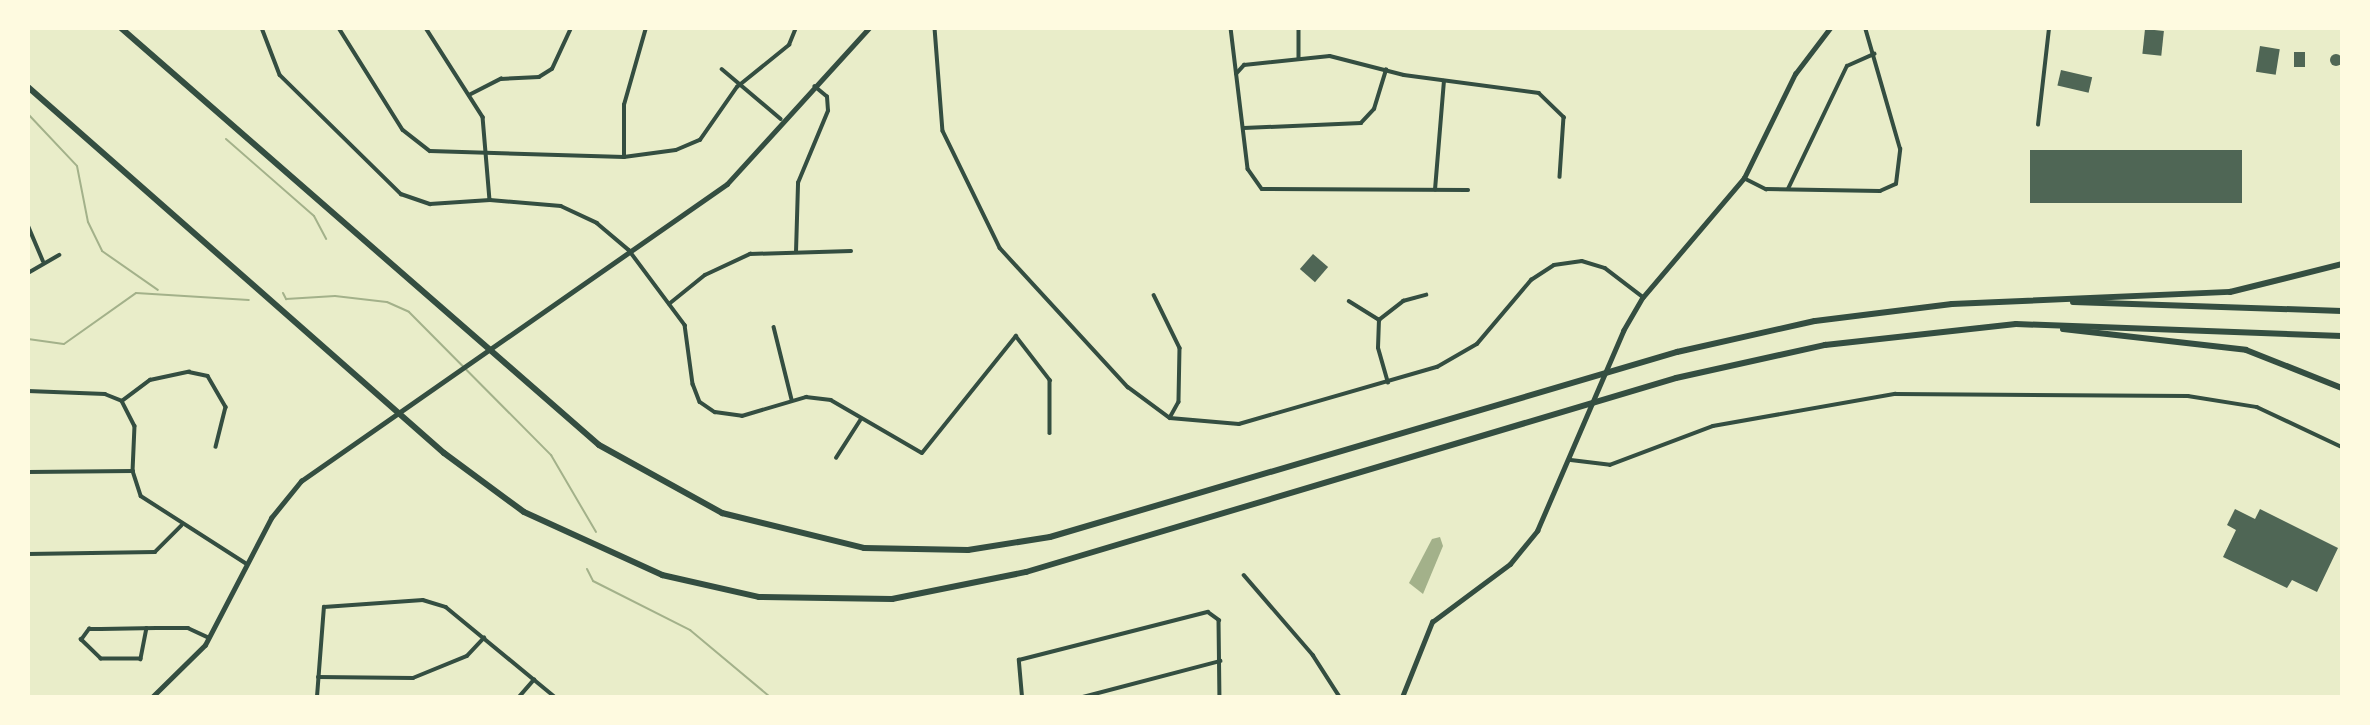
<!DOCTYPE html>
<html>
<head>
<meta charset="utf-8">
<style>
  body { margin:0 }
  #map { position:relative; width:2370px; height:725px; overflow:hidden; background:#e9edc9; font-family:"Fira Sans Condensed",sans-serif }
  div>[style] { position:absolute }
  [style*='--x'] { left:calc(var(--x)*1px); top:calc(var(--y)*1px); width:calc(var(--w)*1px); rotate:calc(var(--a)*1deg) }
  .water>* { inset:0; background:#a3b18a }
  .stream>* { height:2px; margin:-1px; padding:0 1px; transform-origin:1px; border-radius:1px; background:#a3b18a }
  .building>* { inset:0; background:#4f6655; transform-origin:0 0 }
  .round { border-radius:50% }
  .minor>* { height:3.5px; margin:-1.75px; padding:0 1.75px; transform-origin:1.75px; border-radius:1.75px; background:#344e41 }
  .tertiary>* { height:4.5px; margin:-2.25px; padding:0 2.25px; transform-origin:2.25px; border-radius:2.25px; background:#344e41 }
  .motorway>* { height:6px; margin:-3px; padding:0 3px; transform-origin:3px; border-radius:3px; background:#344e41 }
  span { translate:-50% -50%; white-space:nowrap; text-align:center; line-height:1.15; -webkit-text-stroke:5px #fefae0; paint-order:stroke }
  .frame { position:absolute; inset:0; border:30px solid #fefae0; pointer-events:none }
</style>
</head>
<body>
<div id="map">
  <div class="water">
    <i style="clip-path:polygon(1440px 537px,1443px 546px,1423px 594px,1409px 583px,1432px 539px)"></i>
  </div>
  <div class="stream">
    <i style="--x:28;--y:114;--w:71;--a:46.7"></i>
    <i style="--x:77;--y:166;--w:57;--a:78.9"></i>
    <i style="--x:88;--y:222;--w:32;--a:64"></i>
    <i style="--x:102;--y:251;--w:68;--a:34.9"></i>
    <i style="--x:226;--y:139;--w:117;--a:41.2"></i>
    <i style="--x:314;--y:216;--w:26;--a:62"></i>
    <i style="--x:283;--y:293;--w:7;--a:63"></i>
    <i style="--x:286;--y:299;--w:49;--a:-3.5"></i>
    <i style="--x:335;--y:296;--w:52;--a:6.6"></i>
    <i style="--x:387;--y:302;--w:24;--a:24"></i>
    <i style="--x:409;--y:312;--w:202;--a:45.2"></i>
    <i style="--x:551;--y:455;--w:89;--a:59.7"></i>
    <i style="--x:28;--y:339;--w:36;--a:8"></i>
    <i style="--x:64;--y:344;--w:88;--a:-35.3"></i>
    <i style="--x:136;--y:293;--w:113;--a:3.5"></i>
    <i style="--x:587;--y:569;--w:13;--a:63"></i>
    <i style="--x:593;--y:581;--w:109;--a:26.8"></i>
    <i style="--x:690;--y:630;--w:104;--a:39.9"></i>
  </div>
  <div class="building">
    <i style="left:2145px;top:29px;width:19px;height:25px;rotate:6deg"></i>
    <i style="left:2260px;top:46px;width:20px;height:26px;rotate:9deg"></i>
    <i style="left:2294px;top:52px;width:11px;height:15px"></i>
    <i class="round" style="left:2330px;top:54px;width:12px;height:12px"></i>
    <i style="left:2061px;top:70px;width:32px;height:16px;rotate:13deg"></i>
    <i style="left:2030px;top:150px;width:212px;height:53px"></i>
    <i style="left:1313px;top:254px;width:20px;height:20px;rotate:41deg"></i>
    <i style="clip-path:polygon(2235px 509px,2255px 519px,2260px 509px,2338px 548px,2317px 592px,2292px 580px,2287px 588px,2223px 557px,2236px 530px,2227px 525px)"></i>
  </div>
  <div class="minor">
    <i style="--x:262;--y:28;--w:50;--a:69"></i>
    <i style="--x:280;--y:75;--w:170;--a:44.5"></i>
    <i style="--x:401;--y:194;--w:31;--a:19"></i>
    <i style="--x:430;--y:204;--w:60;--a:-3.8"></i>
    <i style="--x:490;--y:200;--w:71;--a:4.8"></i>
    <i style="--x:561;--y:206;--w:40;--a:25"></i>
    <i style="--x:597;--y:223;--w:42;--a:40.2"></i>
    <i style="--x:629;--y:250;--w:94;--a:53.3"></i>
    <i style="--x:685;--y:325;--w:60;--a:82.3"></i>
    <i style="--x:693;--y:384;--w:19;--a:69"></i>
    <i style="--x:700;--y:402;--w:18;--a:34"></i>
    <i style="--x:715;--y:412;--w:27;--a:8"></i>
    <i style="--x:742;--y:416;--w:67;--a:-16.5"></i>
    <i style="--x:806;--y:397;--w:25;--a:7"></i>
    <i style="--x:831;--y:400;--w:105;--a:30.2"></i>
    <i style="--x:922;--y:453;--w:150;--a:-51.2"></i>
    <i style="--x:1016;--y:336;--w:56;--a:52.3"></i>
    <i style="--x:1050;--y:380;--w:53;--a:90"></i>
    <i style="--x:339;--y:28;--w:120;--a:57.9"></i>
    <i style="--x:403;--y:130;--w:34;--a:38"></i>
    <i style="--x:430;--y:151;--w:194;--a:1.8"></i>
    <i style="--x:624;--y:157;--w:52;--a:-7.7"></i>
    <i style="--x:676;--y:150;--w:26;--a:-23"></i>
    <i style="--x:700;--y:140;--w:65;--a:-55.1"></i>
    <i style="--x:737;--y:87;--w:67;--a:-38.9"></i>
    <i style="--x:789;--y:45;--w:18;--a:-68"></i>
    <i style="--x:426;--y:28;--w:106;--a:57.4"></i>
    <i style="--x:483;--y:117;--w:83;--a:85.2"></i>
    <i style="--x:935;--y:28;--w:103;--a:85.6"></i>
    <i style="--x:943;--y:131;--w:130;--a:64"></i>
    <i style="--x:1000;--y:248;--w:189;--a:47.4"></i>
    <i style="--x:1128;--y:387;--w:52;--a:36.4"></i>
    <i style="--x:1170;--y:418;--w:69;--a:5"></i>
    <i style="--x:1239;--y:424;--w:206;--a:-16.1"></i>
    <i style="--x:1437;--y:367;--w:46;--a:-29.9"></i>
    <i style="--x:1477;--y:344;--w:84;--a:-49.8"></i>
    <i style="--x:1531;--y:280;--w:27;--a:-33"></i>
    <i style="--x:1554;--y:265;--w:28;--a:-8"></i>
    <i style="--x:1582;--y:261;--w:24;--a:17"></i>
    <i style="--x:1605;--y:268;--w:48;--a:37.3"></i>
    <i style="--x:1231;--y:28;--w:142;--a:83.1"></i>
    <i style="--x:1248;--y:169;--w:24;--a:55"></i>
    <i style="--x:1262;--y:189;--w:206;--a:0.3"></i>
    <i style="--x:1299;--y:28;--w:29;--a:90"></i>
    <i style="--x:722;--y:69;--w:77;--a:40.3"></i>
    <i style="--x:1236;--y:74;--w:12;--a:-48"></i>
    <i style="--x:1244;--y:65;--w:86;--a:-6"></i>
    <i style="--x:1330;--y:56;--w:76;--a:14.4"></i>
    <i style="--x:1404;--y:75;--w:136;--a:7.6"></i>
    <i style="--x:1539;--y:93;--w:35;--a:44"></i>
    <i style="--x:1564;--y:117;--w:60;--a:93.8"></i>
    <i style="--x:469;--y:95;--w:36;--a:-27"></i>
    <i style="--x:501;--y:79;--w:38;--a:-3"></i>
    <i style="--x:539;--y:77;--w:15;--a:-32"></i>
    <i style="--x:552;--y:69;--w:45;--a:-65.1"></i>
    <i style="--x:2038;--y:125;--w:98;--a:-83.5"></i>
    <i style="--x:1244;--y:128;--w:117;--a:-2.4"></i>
    <i style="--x:1361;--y:123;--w:19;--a:-47"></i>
    <i style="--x:1374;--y:109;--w:41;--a:-72.9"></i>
    <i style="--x:624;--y:157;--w:52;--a:-90"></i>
    <i style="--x:624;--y:105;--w:80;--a:-74.1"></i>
    <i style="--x:1744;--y:178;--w:25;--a:27"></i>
    <i style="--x:1766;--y:189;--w:114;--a:1"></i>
    <i style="--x:1880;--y:191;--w:17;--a:-24"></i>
    <i style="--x:1896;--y:184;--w:35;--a:-83"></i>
    <i style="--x:1900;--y:149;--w:126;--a:-106.1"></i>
    <i style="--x:1788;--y:189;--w:136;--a:-64.4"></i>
    <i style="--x:1847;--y:66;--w:30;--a:-24"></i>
    <i style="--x:1435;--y:190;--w:109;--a:-85.3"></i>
    <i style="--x:28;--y:225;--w:39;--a:67"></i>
    <i style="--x:796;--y:252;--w:69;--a:-88.3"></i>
    <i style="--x:798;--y:183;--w:78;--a:-67.4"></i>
    <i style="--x:828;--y:111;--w:14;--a:-94"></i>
    <i style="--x:827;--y:97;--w:16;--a:-140"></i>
    <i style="--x:28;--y:273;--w:36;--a:-30"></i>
    <i style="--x:1154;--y:295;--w:59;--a:63.9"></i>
    <i style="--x:1180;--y:348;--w:54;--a:91.1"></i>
    <i style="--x:1179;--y:402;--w:18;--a:119"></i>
    <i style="--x:1349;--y:301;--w:36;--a:32"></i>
    <i style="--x:669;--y:304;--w:46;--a:-38.9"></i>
    <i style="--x:705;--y:275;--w:50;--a:-25"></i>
    <i style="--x:750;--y:254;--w:101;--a:-1.7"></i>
    <i style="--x:774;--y:327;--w:75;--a:76.1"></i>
    <i style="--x:1388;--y:383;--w:36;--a:-106"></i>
    <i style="--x:1378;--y:348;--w:28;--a:-88"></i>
    <i style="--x:1379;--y:320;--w:31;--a:-38"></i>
    <i style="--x:1403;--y:301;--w:24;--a:-15"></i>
    <i style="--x:28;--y:391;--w:77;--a:2.2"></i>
    <i style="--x:105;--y:394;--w:18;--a:22"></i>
    <i style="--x:122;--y:401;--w:28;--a:63"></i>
    <i style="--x:135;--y:426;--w:45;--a:92.5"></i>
    <i style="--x:133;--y:471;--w:26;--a:72"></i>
    <i style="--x:141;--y:496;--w:126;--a:32.7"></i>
    <i style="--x:122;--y:401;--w:35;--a:-37"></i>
    <i style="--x:150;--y:380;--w:40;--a:-12"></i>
    <i style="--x:189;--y:372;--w:19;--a:12"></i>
    <i style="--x:208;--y:376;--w:36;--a:60"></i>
    <i style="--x:226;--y:407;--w:41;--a:104"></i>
    <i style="--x:836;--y:458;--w:46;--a:-57.3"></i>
    <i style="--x:1571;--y:460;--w:39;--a:7"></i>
    <i style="--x:1610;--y:465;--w:110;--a:-20.7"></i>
    <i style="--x:1713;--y:426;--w:185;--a:-10"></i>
    <i style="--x:1895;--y:394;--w:293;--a:0.4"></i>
    <i style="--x:2188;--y:396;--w:70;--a:9.1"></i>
    <i style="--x:2257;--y:407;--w:94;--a:25.2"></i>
    <i style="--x:28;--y:472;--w:105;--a:-0.5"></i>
    <i style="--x:28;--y:554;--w:127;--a:-0.9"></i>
    <i style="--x:155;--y:552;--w:37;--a:-45"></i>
    <i style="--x:1244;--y:575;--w:106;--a:49.2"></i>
    <i style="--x:1313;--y:655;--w:50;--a:57.3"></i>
    <i style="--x:147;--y:628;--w:32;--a:101"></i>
    <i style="--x:141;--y:659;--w:40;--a:180"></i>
    <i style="--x:101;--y:659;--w:28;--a:-136"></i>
    <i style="--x:81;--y:640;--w:14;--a:-54"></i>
    <i style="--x:89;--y:629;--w:12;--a:0"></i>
    <i style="--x:101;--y:629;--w:55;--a:-1"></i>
    <i style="--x:156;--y:628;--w:32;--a:0"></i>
    <i style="--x:188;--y:628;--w:23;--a:25"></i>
    <i style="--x:318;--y:677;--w:95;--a:0.6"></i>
    <i style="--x:413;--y:678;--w:58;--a:-22.2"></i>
    <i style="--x:467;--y:656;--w:25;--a:-47"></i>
    <i style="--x:317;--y:697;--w:90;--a:-85.6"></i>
    <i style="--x:324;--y:607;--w:99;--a:-4"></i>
    <i style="--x:423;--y:600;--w:24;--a:17"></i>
    <i style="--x:446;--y:607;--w:141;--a:39.5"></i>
    <i style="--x:519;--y:697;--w:23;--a:-49"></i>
    <i style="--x:1022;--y:697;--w:37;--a:-95"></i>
    <i style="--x:1019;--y:660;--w:195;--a:-14.3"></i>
    <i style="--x:1208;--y:612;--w:14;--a:36"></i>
    <i style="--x:1219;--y:620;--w:77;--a:89.3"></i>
    <i style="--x:1083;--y:697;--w:142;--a:-14.7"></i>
  </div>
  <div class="tertiary">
    <i style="--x:152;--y:697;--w:74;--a:-44.5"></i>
    <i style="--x:205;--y:645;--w:143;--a:-62.5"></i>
    <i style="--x:271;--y:518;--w:48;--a:-51"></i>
    <i style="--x:301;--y:481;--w:519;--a:-34.88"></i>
    <i style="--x:727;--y:184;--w:211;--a:-47.7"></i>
    <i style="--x:1402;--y:697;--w:81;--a:-68.2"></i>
    <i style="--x:1432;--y:622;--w:97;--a:-36.6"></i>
    <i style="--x:1510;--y:564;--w:43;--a:-50.7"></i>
    <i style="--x:1537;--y:531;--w:218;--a:-66.7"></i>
    <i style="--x:1623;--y:331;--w:39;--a:-60"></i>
    <i style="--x:1643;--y:297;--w:156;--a:-49.7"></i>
    <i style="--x:1744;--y:178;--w:116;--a:-63.9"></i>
    <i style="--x:1795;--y:74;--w:58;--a:-52.7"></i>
  </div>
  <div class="motorway">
    <i style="--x:121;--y:28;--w:634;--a:41.1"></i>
    <i style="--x:599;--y:445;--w:141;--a:28.9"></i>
    <i style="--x:722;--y:513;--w:146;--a:13.8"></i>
    <i style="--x:864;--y:548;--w:104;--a:1.1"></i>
    <i style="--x:968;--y:550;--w:83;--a:-9"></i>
    <i style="--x:1050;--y:537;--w:654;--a:-16.44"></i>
    <i style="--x:1677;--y:352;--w:141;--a:-12.7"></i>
    <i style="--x:1815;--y:321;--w:138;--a:-7.1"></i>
    <i style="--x:1952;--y:304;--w:278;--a:-2.5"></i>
    <i style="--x:2230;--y:292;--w:115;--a:-14"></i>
    <i style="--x:28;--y:87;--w:554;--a:41.34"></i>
    <i style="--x:444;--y:453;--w:99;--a:36.4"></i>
    <i style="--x:524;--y:512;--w:152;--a:24.5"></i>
    <i style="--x:662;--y:575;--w:99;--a:12.8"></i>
    <i style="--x:759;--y:597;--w:133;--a:0.9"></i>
    <i style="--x:892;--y:599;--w:137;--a:-11.4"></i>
    <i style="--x:1026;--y:572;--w:678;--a:-16.62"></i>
    <i style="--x:1676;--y:378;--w:153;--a:-12.5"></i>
    <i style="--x:1825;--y:345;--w:192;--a:-6.3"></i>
    <i style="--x:2016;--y:324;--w:326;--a:2.1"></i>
    <i style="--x:2073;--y:302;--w:269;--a:1.9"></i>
    <i style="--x:2063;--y:329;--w:184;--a:6.5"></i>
    <i style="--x:2246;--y:350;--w:103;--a:21.6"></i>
  </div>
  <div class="frame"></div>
</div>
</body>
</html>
